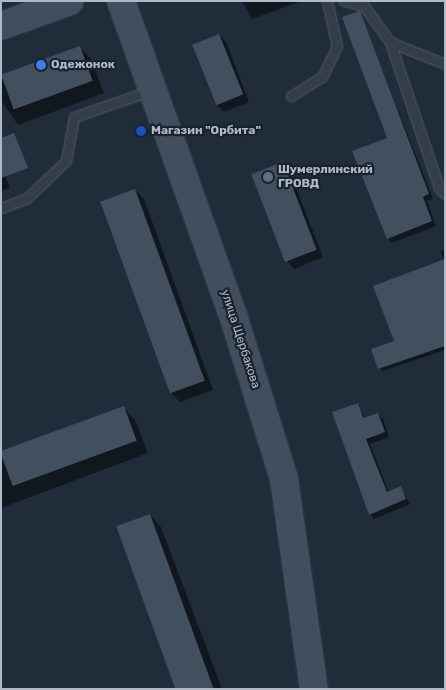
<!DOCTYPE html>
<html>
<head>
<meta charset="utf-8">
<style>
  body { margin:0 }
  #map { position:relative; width:446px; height:690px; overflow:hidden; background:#202c3a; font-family:Rubik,sans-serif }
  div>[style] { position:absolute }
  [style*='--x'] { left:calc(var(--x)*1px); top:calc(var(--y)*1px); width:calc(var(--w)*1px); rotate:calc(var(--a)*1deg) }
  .shadow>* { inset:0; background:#0007 }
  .building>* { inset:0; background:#414f5f; transform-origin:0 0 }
  .roads { filter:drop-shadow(0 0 1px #525c68) drop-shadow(0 0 1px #525c68) }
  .service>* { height:9px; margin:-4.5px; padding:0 4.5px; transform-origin:4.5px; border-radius:4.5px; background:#343e4a }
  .secondary>* { height:26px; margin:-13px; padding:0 13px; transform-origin:13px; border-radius:13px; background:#424d5d }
  .dots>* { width:14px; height:14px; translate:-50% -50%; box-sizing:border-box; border:2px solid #19232f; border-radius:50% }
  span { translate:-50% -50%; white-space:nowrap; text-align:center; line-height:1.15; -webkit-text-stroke:4.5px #19232f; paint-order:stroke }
  .poi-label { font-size:12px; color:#afb9c7; font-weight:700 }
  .left { translate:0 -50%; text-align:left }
  .street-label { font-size:12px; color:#afb9c7 }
  .frame { position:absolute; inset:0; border:2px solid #afb9c7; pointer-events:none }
</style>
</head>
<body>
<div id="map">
  <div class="shadow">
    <i style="clip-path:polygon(242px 1px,302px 1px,252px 19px)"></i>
    <i style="clip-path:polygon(360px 13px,433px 199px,427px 201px,436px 226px,392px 243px,388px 238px,388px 138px)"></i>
    <i style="clip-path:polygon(219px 35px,226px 42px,249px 102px,224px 112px,217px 105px,194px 45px)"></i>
    <i style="clip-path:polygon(80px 47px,91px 59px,104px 93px,18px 125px,1px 100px,1px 76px)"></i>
    <i style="clip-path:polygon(282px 163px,289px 170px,323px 257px,294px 269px,287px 261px)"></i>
    <i style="clip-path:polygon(1px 166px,10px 188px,1px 191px)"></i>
    <i style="clip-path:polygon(135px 190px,144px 199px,213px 390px,180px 402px,171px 393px)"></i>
    <i style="clip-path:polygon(445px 249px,445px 350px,383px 371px,379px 368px,444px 260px,440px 251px)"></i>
    <i style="clip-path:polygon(357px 405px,365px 418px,378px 414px,383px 419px,389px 437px,370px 444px,389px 492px,401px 488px,410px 504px,374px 519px,370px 514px)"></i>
    <i style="clip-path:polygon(124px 408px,135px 420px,148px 453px,1px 508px,1px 454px)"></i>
    <i style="clip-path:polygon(150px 515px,161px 527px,222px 689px,178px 689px)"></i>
  </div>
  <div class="building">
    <i style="clip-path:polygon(360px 11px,429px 194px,423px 197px,432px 221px,387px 239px,352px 151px,387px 138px,342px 17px)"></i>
    <i style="left:219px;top:34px;width:65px;height:29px;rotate:68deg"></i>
    <i style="left:80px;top:46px;width:37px;height:84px;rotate:70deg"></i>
    <i style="clip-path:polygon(14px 133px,28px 168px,1px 178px,1px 138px)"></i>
    <i style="left:283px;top:162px;width:94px;height:34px;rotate:69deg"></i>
    <i style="left:135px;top:189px;width:204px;height:37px;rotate:70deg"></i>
    <i style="clip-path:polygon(445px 259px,445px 346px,378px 369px,371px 349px,394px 341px,373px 286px)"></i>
    <i style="clip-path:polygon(358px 403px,363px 418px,378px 413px,385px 432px,366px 439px,387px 492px,401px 486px,406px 499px,369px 515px,332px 412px)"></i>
    <i style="left:124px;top:406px;width:37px;height:132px;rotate:70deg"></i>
    <i style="left:150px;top:514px;width:187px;height:36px;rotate:70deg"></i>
  </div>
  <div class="roads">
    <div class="service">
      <i style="--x:344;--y:1;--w:21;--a:14"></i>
      <i style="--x:364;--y:6;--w:44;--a:54.2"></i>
      <i style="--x:390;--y:42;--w:59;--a:21.8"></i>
      <i style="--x:390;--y:42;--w:154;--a:71.4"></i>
      <i style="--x:439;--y:188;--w:8;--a:45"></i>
      <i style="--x:291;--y:96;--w:36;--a:-32"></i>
      <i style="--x:322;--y:77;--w:34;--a:-64"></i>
      <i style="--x:337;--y:46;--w:46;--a:-102.5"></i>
      <i style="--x:1;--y:208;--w:28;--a:-21"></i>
      <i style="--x:27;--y:198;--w:54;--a:-43.5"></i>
      <i style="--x:66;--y:161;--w:45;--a:-79.7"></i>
      <i style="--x:74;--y:117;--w:82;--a:-19.3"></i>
    </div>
    <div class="secondary">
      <i style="--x:121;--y:1;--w:333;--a:70.4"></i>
      <i style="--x:233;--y:315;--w:172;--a:72.7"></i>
      <i style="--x:284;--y:479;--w:212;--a:81.9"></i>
      <i style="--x:1;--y:26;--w:73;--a:-19.9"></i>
    </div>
  </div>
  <div class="dots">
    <i style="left:41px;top:65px;background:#3f7fe0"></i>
    <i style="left:141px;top:131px;background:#1a4fb4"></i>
    <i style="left:268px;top:177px;background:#5c6f8a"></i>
  </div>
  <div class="poi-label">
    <span class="left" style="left:51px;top:65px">Одежонок</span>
    <span class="left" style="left:151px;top:131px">Магазин "Орбита"</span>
    <span class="left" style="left:278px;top:177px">Шумерлинский<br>ГРОВД</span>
  </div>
  <div class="street-label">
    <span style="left:240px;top:339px;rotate:72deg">улица Щербакова</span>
  </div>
  <div class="frame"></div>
</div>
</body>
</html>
